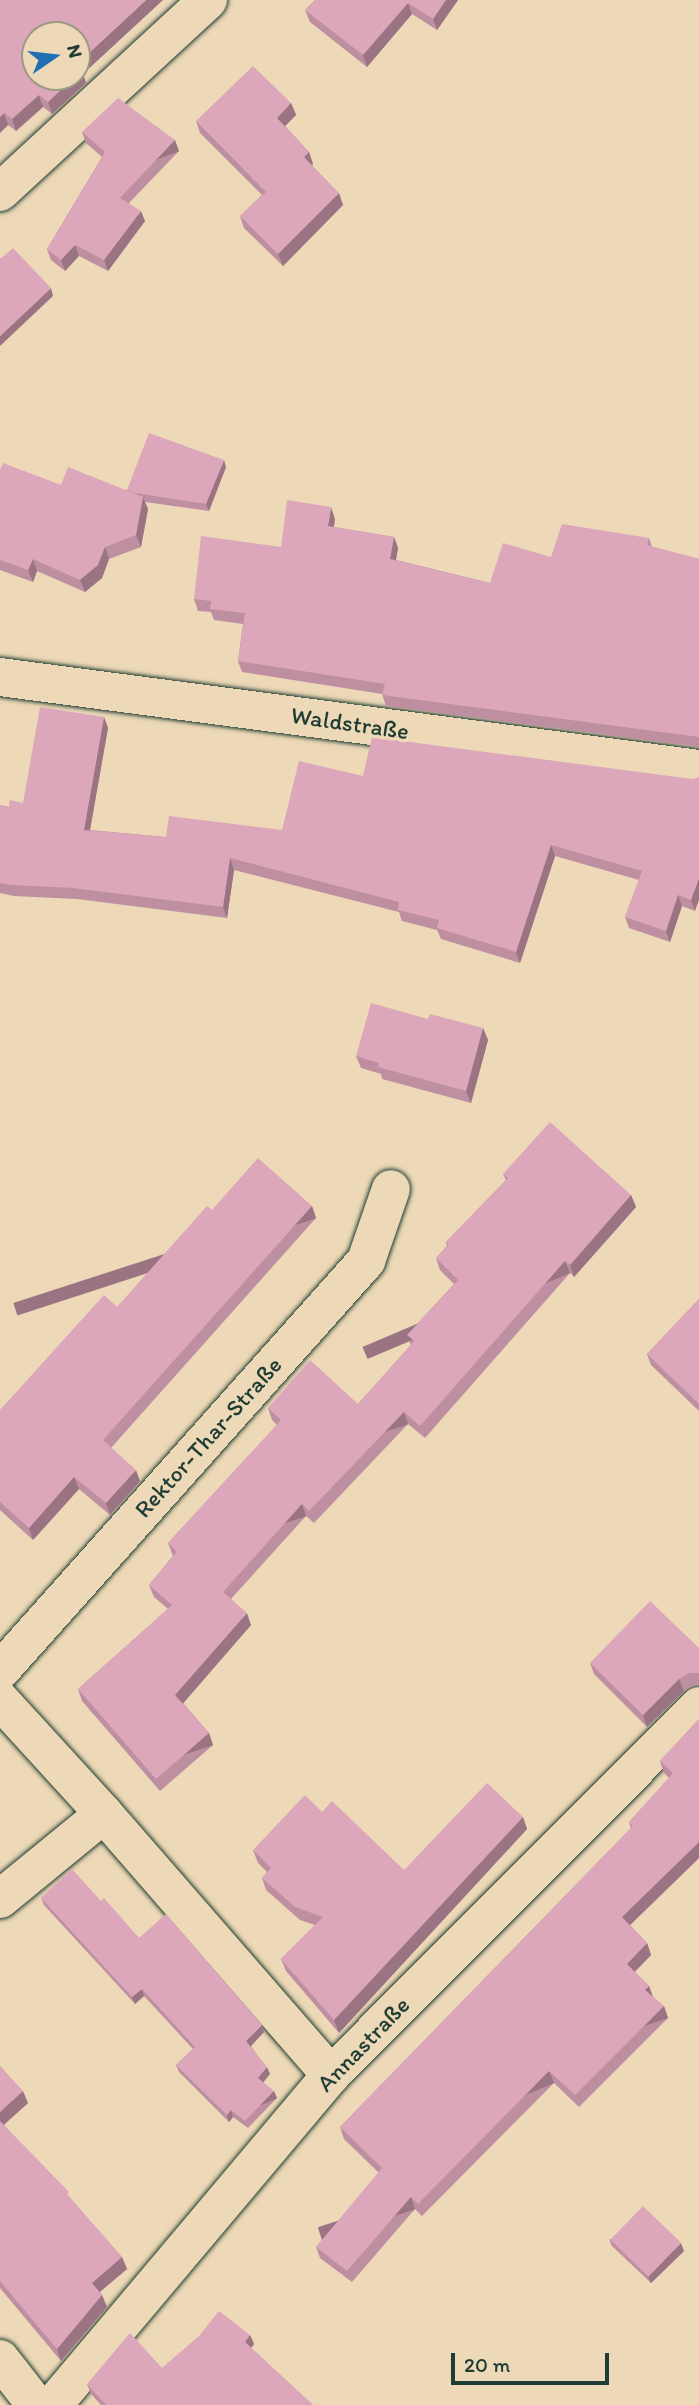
<!DOCTYPE html>
<html>
<head>
<meta charset="utf-8">
<style>
  body { margin:0 }
  #map { position:relative; width:699px; height:2405px; overflow:hidden; background:#edd9b7; font-family:Itim,sans-serif }
  div>[style] { position:absolute }
  [style*='--x'] { left:calc(var(--x)*1px); top:calc(var(--y)*1px); width:calc(var(--w)*1px); rotate:calc(var(--a)*1deg) }
  .roads { filter:drop-shadow(0 0 2px #1f3d34) drop-shadow(0 0 2px #1f3d34) }
  .street>* { height:38px; margin:-19px; padding:0 19px; transform-origin:19px; border-radius:19px; background:#edd9b7 }
  .secondary>* { height:38px; margin:-19px; padding:0 19px; transform-origin:19px; border-radius:19px; background:#edd9b7 }
  .wall>* { inset:0; background:#bd8fa1 }
  .shaded-wall>* { inset:0; background:#9a7483; transform-origin:0 0 }
  .building>* { inset:0; background:#dca6bb; transform-origin:0 0 }
  span { translate:-50% -50%; white-space:nowrap; text-align:center; line-height:1.15; -webkit-text-stroke:7px #edd9b7; paint-order:stroke }
  .street-label { font-size:24px; color:#1f3d34 }
  .north { position:absolute; left:21px; top:21px; width:70px; height:70px; box-sizing:border-box; background:#edd9b7; border:2px solid #9b9b83; border-radius:50%; rotate:76deg; font-size:19px; font-weight:700; line-height:28px; text-align:center; color:#1f3d34 }
  .north::after { content:''; display:block; margin:auto; width:24px; height:32px; background:#1f6fb2; clip-path:polygon(50% 0,100% 100%,50% 72%,0 100%) }
  .scale { position:absolute; left:451px; top:2353px; width:158px; height:32px; box-sizing:border-box; border:4px solid #1f3d34; border-top:0; padding-left:9px; font-size:21px; line-height:24px; white-space:nowrap; color:#1f3d34; -webkit-text-stroke:5px #edd9b7; paint-order:stroke }
</style>
</head>
<body>
<div id="map">
  <div class="roads">
    <div class="street">
      <i style="--x:0;--y:677;--w:705;--a:7.5"></i>
      <i style="--x:0;--y:1671;--w:550;--a:-48.25"></i>
      <i style="--x:366;--y:1261;--w:76;--a:-70.9"></i>
      <i style="--x:0;--y:1700;--w:154;--a:47.6"></i>
      <i style="--x:0;--y:1899;--w:134;--a:-39.3"></i>
      <i style="--x:104;--y:1814;--w:346;--a:49"></i>
      <i style="--x:0;--y:2359;--w:58;--a:52"></i>
      <i style="--x:53;--y:2405;--w:431;--a:-49.9"></i>
      <i style="--x:331;--y:2075;--w:521;--a:-45.08"></i>
    </div>
    <div class="secondary">
      <i style="--x:0;--y:192;--w:283;--a:-42.7"></i>
    </div>
  </div>
  <div class="wall">
    <i style="clip-path:polygon(0 0,83px 74px,86px 83px,52px 114px,43px 107px,16px 131px,8px 125px,0 133px)"></i>
    <i style="clip-path:polygon(315px 0,458px 0,437px 30px,412px 14px,367px 67px,310px 22px,305px 10px)"></i>
    <i style="clip-path:polygon(291px 103px,296px 115px,285px 126px,309px 152px,313px 164px,312px 165px,343px 205px,283px 266px,244px 228px,240px 216px,262px 195px,200px 133px,196px 121px)"></i>
    <i style="clip-path:polygon(82px 132px,179px 151px,129px 203px,145px 221px,108px 271px,79px 256px,65px 271px,51px 260px,47px 249px,102px 157px,86px 143px)"></i>
    <i style="clip-path:polygon(226px 467px,209px 511px,145px 502px,148px 509px,141px 547px,109px 559px,102px 578px,85px 592px,37px 571px,33px 582px,0 570px,0 470px,61px 485px,127px 490px)"></i>
    <i style="clip-path:polygon(335px 519px,334px 527px,394px 537px,398px 548px,396px 560px,490px 583px,551px 557px,649px 538px,652px 547px,699px 559px,699px 747px,386px 706px,382px 694px,242px 672px,238px 661px,243px 624px,214px 620px,211px 612px,198px 611px,194px 599px,281px 547px)"></i>
    <i style="clip-path:polygon(104px 717px,108px 728px,90px 830px,166px 837px,282px 830px,363px 776px,692px 779px,695px 911px,682px 906px,670px 942px,629px 928px,625px 917px,639px 880px,555px 856px,520px 963px,441px 939px,437px 930px,402px 921px,399px 912px,234px 870px,227px 918px,77px 899px,14px 896px,0 893px,0 805px,9px 807px,23px 803px)"></i>
    <i style="clip-path:polygon(483px 1028px,488px 1040px,471px 1103px,382px 1079px,381px 1074px,361px 1068px,356px 1056px)"></i>
    <i style="clip-path:polygon(503px 1174px,631px 1195px,636px 1207px,574px 1277px,570px 1273px,425px 1438px,408px 1424px,314px 1523px,306px 1516px,231px 1599px,251px 1625px,183px 1703px,209px 1733px,213px 1745px,160px 1791px,82px 1701px,78px 1689px,168px 1609px,154px 1597px,149px 1585px,173px 1556px,168px 1543px,277px 1425px,272px 1420px,268px 1408px,358px 1404px,411px 1345px,407px 1335px,454px 1284px,440px 1270px,436px 1258px,447px 1246px,446px 1242px,506px 1180px)"></i>
    <i style="clip-path:polygon(312px 1206px,316px 1218px,111px 1448px,140px 1481px,110px 1515px,79px 1489px,33px 1540px,0 1510px,0 1410px,117px 1307px,212px 1210px)"></i>
    <i style="clip-path:polygon(699px 1299px,699px 1411px,651px 1365px,647px 1354px)"></i>
    <i style="clip-path:polygon(699px 1648px,699px 1685px,694px 1685px,684px 1691px,647px 1727px,594px 1674px,590px 1663px)"></i>
    <i style="clip-path:polygon(699px 1719px,699px 1858px,630px 1925px,647px 1943px,651px 1955px,635px 1972px,649px 1986px,653px 1997px,664px 2006px,668px 2018px,579px 2107px,554px 2083px,422px 2216px,415px 2209px,352px 2282px,320px 2258px,316px 2247px,379px 2173px,344px 2139px,340px 2127px,631px 1828px,629px 1822px,669px 1778px,664px 1773px,660px 1761px)"></i>
    <i style="clip-path:polygon(322px 1812px,404px 1870px,523px 1817px,527px 1829px,339px 2033px,286px 1971px,281px 1959px,315px 1925px,300px 1920px,266px 1890px,262px 1878px,267px 1872px,258px 1863px,253px 1850px)"></i>
    <i style="clip-path:polygon(41px 1898px,101px 1901px,139px 1938px,262px 2025px,264px 2032px,251px 2046px,270px 2074px,263px 2082px,277px 2098px,248px 2128px,233px 2117px,229px 2122px,179px 2072px,176px 2065px,193px 2049px,144px 1996px,135px 2004px,44px 1905px)"></i>
    <i style="clip-path:polygon(0 2066px,28px 2103px,4px 2125px,122px 2257px,127px 2269px,100px 2292px,102px 2295px,107px 2307px,61px 2361px,0 2288px)"></i>
    <i style="clip-path:polygon(609px 2239px,684px 2251px,651px 2283px,612px 2246px)"></i>
    <i style="clip-path:polygon(250px 2335px,254px 2344px,251px 2348px,313px 2405px,101px 2405px,91px 2394px,87px 2384px,162px 2368px)"></i>
  </div>
  <div class="shaded-wall">
    <i style="clip-path:polygon(146px 0,163px 0,83px 74px,86px 83px,52px 114px,48px 102px,75px 77px,77px 77px,77px 64px)"></i>
    <i style="clip-path:polygon(446px 0,458px 0,437px 30px,433px 19px)"></i>
    <i style="clip-path:polygon(408px 3px,412px 14px,367px 67px,363px 55px)"></i>
    <i style="clip-path:polygon(39px 95px,43px 107px,16px 131px,12px 119px)"></i>
    <i style="clip-path:polygon(291px 103px,296px 115px,281px 130px,277px 118px)"></i>
    <i style="clip-path:polygon(4px 113px,8px 125px,0 133px,0 117px)"></i>
    <i style="left:175px;top:140px;width:12px;height:80px;rotate:70deg"></i>
    <i style="clip-path:polygon(309px 152px,313px 164px,308px 169px,304px 157px)"></i>
    <i style="clip-path:polygon(339px 193px,343px 205px,283px 266px,278px 254px)"></i>
    <i style="clip-path:polygon(141px 211px,145px 221px,108px 271px,104px 260px)"></i>
    <i style="clip-path:polygon(75px 245px,79px 256px,65px 271px,61px 260px)"></i>
    <i style="clip-path:polygon(51px 288px,53px 296px,0 346px,0 336px)"></i>
    <i style="clip-path:polygon(224px 460px,226px 467px,209px 511px,206px 504px)"></i>
    <i style="clip-path:polygon(143px 497px,148px 509px,141px 547px,136px 535px)"></i>
    <i style="clip-path:polygon(331px 507px,335px 519px,332px 537px,328px 526px)"></i>
    <i style="clip-path:polygon(394px 537px,398px 548px,394px 570px,390px 559px)"></i>
    <i style="clip-path:polygon(105px 547px,109px 559px,102px 578px,85px 592px,80px 580px)"></i>
    <i style="clip-path:polygon(33px 559px,37px 571px,33px 582px,28px 570px)"></i>
    <i style="clip-path:polygon(104px 717px,108px 728px,88px 841px,84px 830px)"></i>
    <i style="clip-path:polygon(551px 845px,555px 856px,520px 963px,516px 952px)"></i>
    <i style="clip-path:polygon(230px 858px,234px 870px,227px 918px,223px 907px)"></i>
    <i style="clip-path:polygon(699px 878px,699px 900px,695px 911px,691px 900px)"></i>
    <i style="clip-path:polygon(678px 895px,682px 906px,670px 942px,666px 931px)"></i>
    <i style="clip-path:polygon(483px 1028px,488px 1040px,471px 1103px,466px 1091px)"></i>
    <i style="clip-path:polygon(631px 1195px,636px 1207px,574px 1277px,570px 1265px)"></i>
    <i style="left:312px;top:1206px;width:13px;height:314px;rotate:72deg"></i>
    <i style="left:565px;top:1261px;width:13px;height:220px;rotate:67deg"></i>
    <i style="left:404px;top:1412px;width:13px;height:137px;rotate:72deg"></i>
    <i style="clip-path:polygon(136px 1470px,140px 1481px,110px 1515px,106px 1503px)"></i>
    <i style="clip-path:polygon(74px 1477px,79px 1489px,33px 1540px,29px 1528px)"></i>
    <i style="left:302px;top:1504px;width:13px;height:118px;rotate:72deg"></i>
    <i style="clip-path:polygon(247px 1613px,251px 1625px,180px 1707px,175px 1695px)"></i>
    <i style="clip-path:polygon(679px 1679px,684px 1691px,647px 1727px,643px 1715px)"></i>
    <i style="left:209px;top:1733px;width:13px;height:70px;rotate:72deg"></i>
    <i style="clip-path:polygon(523px 1817px,527px 1829px,339px 2033px,334px 2020px)"></i>
    <i style="clip-path:polygon(699px 1842px,699px 1858px,626px 1929px,622px 1917px)"></i>
    <i style="clip-path:polygon(647px 1943px,651px 1955px,631px 1975px,627px 1964px)"></i>
    <i style="clip-path:polygon(649px 1986px,653px 1997px,645px 1990px)"></i>
    <i style="clip-path:polygon(142px 1989px,144px 1996px,135px 2004px,132px 1997px)"></i>
    <i style="left:664px;top:2006px;width:13px;height:126px;rotate:72deg"></i>
    <i style="clip-path:polygon(262px 2025px,264px 2032px,249px 2048px,246px 2041px)"></i>
    <i style="clip-path:polygon(267px 2067px,270px 2074px,261px 2085px,258px 2078px)"></i>
    <i style="left:549px;top:2071px;width:13px;height:187px;rotate:67deg"></i>
    <i style="clip-path:polygon(23px 2091px,28px 2103px,0 2128px,0 2112px)"></i>
    <i style="left:274px;top:2091px;width:8px;height:42px;rotate:67deg"></i>
    <i style="clip-path:polygon(231px 2110px,233px 2117px,229px 2122px,227px 2115px)"></i>
    <i style="left:411px;top:2197px;width:13px;height:98px;rotate:72deg"></i>
    <i style="clip-path:polygon(681px 2243px,684px 2251px,651px 2283px,648px 2276px)"></i>
    <i style="clip-path:polygon(122px 2257px,127px 2269px,96px 2295px,92px 2283px)"></i>
    <i style="clip-path:polygon(102px 2295px,107px 2307px,61px 2361px,57px 2349px)"></i>
    <i style="clip-path:polygon(250px 2335px,254px 2344px,248px 2352px,245px 2342px)"></i>
  </div>
  <div class="building">
    <i style="clip-path:polygon(0 0,146px 0,77px 64px,77px 35px,35px 35px,35px 77px,75px 77px,48px 102px,39px 95px,12px 119px,4px 113px,0 117px)"></i>
    <i style="clip-path:polygon(315px 0,446px 0,433px 19px,408px 3px,363px 55px,305px 10px)"></i>
    <i style="clip-path:polygon(253px 66px,291px 103px,277px 118px,309px 152px,304px 157px,339px 193px,278px 254px,240px 216px,266px 192px,196px 121px)"></i>
    <i style="clip-path:polygon(77px 67px,82px 71px,77px 75px)"></i>
    <i style="clip-path:polygon(118px 98px,175px 140px,120px 198px,141px 211px,104px 260px,75px 245px,61px 260px,47px 249px,105px 152px,82px 132px)"></i>
    <i style="clip-path:polygon(13px 248px,51px 288px,0 336px,0 259px)"></i>
    <i style="clip-path:polygon(149px 433px,224px 460px,206px 504px,135px 493px,127px 490px)"></i>
    <i style="clip-path:polygon(3px 463px,61px 485px,68px 467px,143px 497px,136px 535px,105px 547px,98px 565px,80px 580px,33px 559px,28px 570px,0 560px,0 470px)"></i>
    <i style="clip-path:polygon(287px 500px,331px 507px,328px 526px,394px 537px,390px 559px,490px 583px,503px 543px,551px 557px,562px 524px,649px 538px,647px 545px,699px 559px,699px 737px,382px 695px,385px 684px,238px 661px,245px 613px,210px 609px,211px 601px,194px 599px,201px 536px,281px 547px)"></i>
    <i style="clip-path:polygon(40px 707px,104px 717px,84px 830px,166px 837px,169px 816px,282px 830px,299px 761px,363px 776px,372px 737px,692px 779px,699px 777px,699px 878px,691px 900px,678px 895px,666px 931px,625px 917px,642px 871px,551px 845px,516px 952px,437px 928px,439px 920px,398px 910px,399px 902px,230px 858px,223px 907px,73px 888px,10px 885px,0 883px,0 805px,9px 807px,10px 800px,23px 803px)"></i>
    <i style="clip-path:polygon(371px 1003px,428px 1019px,430px 1014px,483px 1028px,466px 1091px,378px 1067px,379px 1063px,356px 1056px)"></i>
    <i style="clip-path:polygon(550px 1122px,631px 1195px,570px 1265px,565px 1261px,420px 1426px,404px 1412px,309px 1511px,302px 1504px,223px 1592px,247px 1613px,175px 1695px,209px 1733px,156px 1779px,78px 1689px,172px 1605px,149px 1585px,177px 1552px,168px 1543px,281px 1420px,268px 1408px,310px 1360px,358px 1404px,414px 1341px,407px 1335px,458px 1280px,436px 1258px,449px 1245px,446px 1242px,508px 1178px,503px 1174px)"></i>
    <i style="clip-path:polygon(258px 1158px,312px 1206px,103px 1440px,136px 1470px,106px 1503px,74px 1477px,29px 1528px,0 1502px,0 1410px,104px 1295px,117px 1307px,207px 1206px,212px 1210px)"></i>
    <i style="clip-path:polygon(699px 1299px,699px 1404px,647px 1354px)"></i>
    <i style="clip-path:polygon(650px 1601px,699px 1648px,699px 1673px,690px 1673px,679px 1679px,643px 1715px,590px 1663px)"></i>
    <i style="clip-path:polygon(699px 1719px,699px 1842px,622px 1917px,647px 1943px,627px 1964px,649px 1986px,645px 1990px,664px 2006px,575px 2095px,549px 2071px,418px 2204px,411px 2197px,347px 2271px,316px 2247px,382px 2168px,340px 2127px,633px 1826px,629px 1822px,673px 1773px,660px 1761px)"></i>
    <i style="clip-path:polygon(487px 1783px,523px 1817px,334px 2020px,281px 1959px,323px 1917px,295px 1907px,262px 1878px,271px 1868px,253px 1850px,305px 1795px,322px 1812px,332px 1801px,404px 1870px)"></i>
    <i style="clip-path:polygon(72px 1869px,101px 1901px,104px 1898px,139px 1938px,166px 1914px,262px 2025px,246px 2041px,267px 2067px,258px 2078px,274px 2091px,245px 2121px,231px 2110px,227px 2115px,176px 2065px,195px 2047px,142px 1989px,132px 1997px,41px 1898px)"></i>
    <i style="clip-path:polygon(0 2066px,23px 2091px,0 2112px)"></i>
    <i style="clip-path:polygon(0 2121px,69px 2192px,67px 2194px,122px 2257px,92px 2283px,102px 2295px,57px 2349px,0 2281px)"></i>
    <i style="left:643px;top:2206px;width:53px;height:47px;rotate:44deg"></i>
    <i style="clip-path:polygon(219px 2311px,250px 2335px,245px 2342px,313px 2405px,106px 2405px,87px 2384px,130px 2333px,162px 2368px,199px 2336px)"></i>
  </div>
  <div class="street-label">
    <span style="left:350px;top:723px;rotate:8deg">Waldstraße</span>
    <span style="left:208px;top:1437px;rotate:-48deg">Rektor-Thar-Straße</span>
    <span style="left:363px;top:2044px;rotate:-46deg">Annastraße</span>
  </div>
  <div class="north">N</div>
  <div class="scale">20 m</div>
</div>
</body>
</html>
